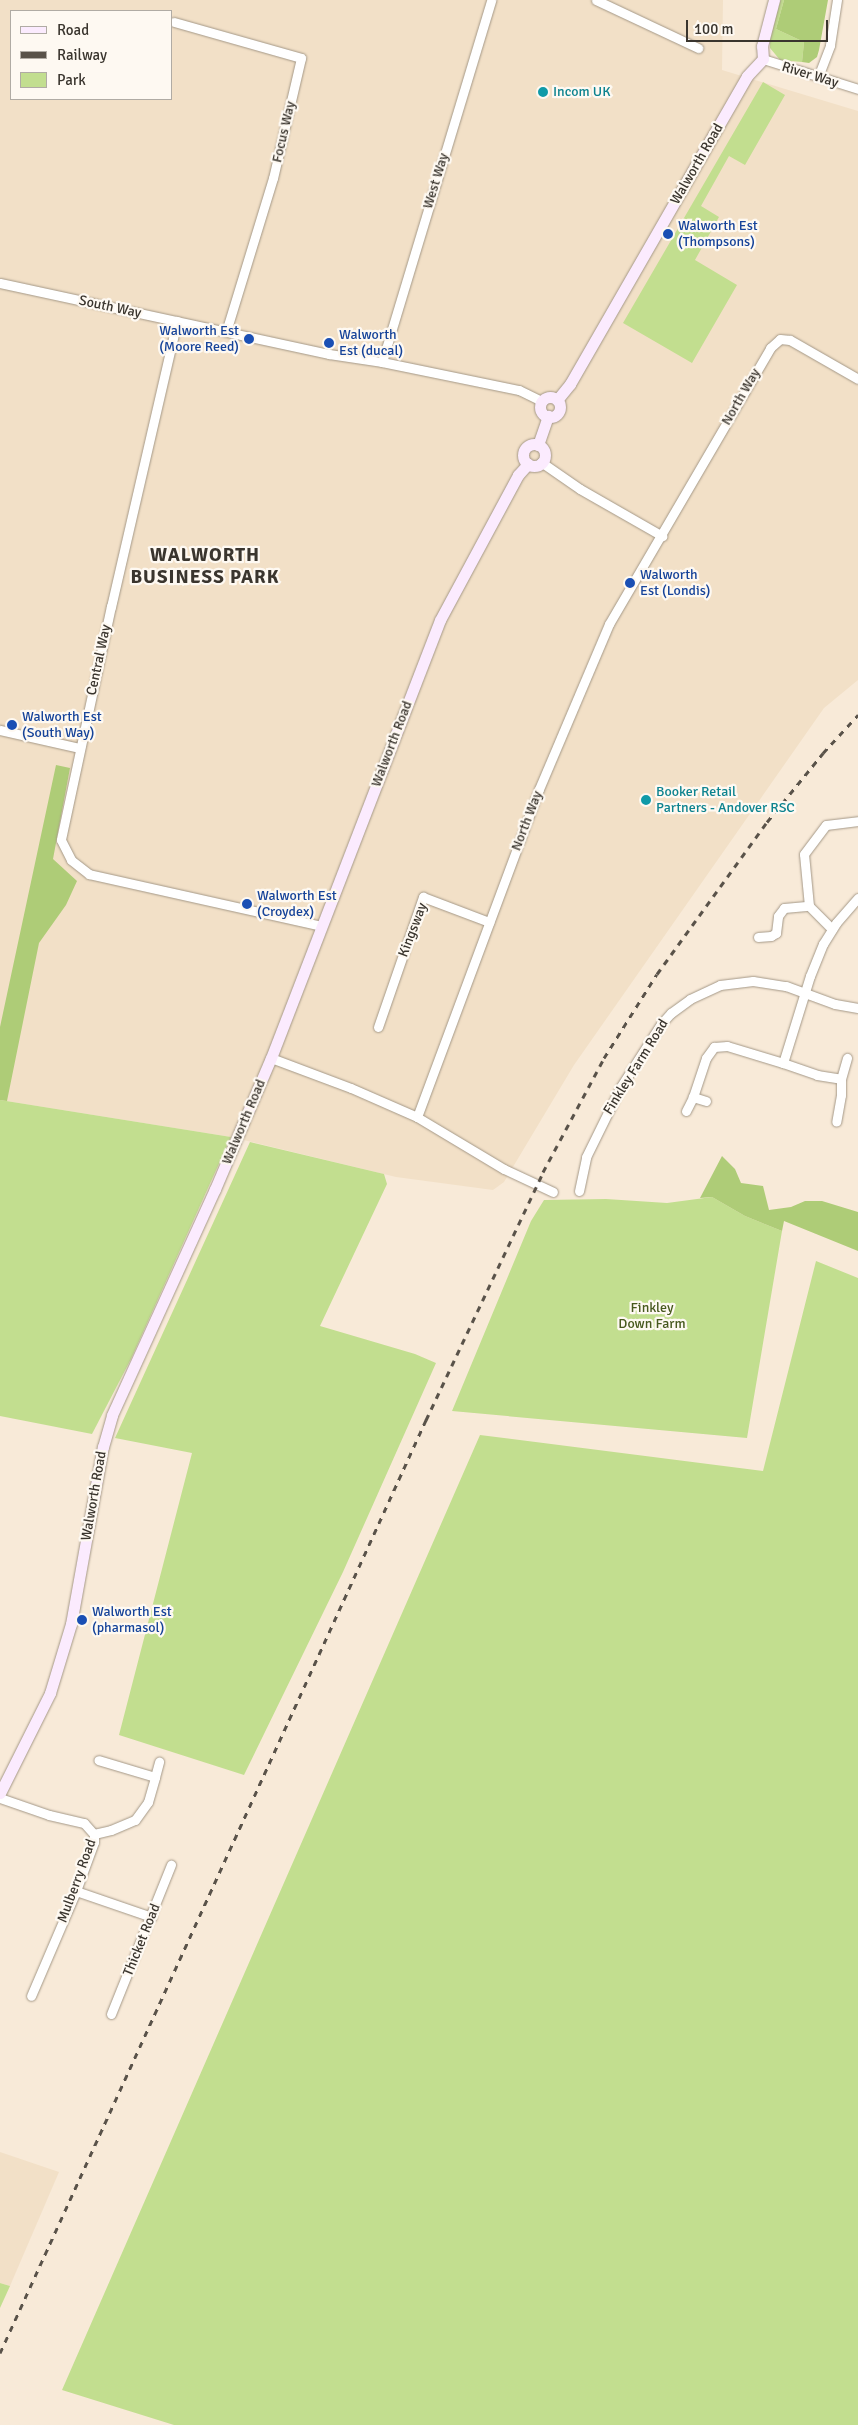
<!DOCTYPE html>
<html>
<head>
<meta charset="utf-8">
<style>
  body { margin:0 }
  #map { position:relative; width:858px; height:2425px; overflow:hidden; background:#f8ead8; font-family:Signika,sans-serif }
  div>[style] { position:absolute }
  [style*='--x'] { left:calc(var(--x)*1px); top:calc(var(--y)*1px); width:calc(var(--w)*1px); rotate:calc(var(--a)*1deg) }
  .built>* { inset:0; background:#f2e0c7 }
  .green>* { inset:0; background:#c2de8f }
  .forest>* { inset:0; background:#aecc77 }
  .roads { filter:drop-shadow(0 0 1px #a49887) drop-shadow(0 0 1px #a49887) }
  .street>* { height:9px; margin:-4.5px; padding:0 4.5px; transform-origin:4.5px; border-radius:4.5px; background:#fff }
  .secondary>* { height:11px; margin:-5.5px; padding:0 5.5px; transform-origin:5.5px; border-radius:5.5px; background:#fbebfe }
  .secondary>.ring { margin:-5.5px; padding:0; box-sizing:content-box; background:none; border:11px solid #fbebfe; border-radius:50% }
  .rail>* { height:3px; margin-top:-1.5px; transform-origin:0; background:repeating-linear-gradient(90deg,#595249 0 6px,transparent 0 12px) }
  .dots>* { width:14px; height:14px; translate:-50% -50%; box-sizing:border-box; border:2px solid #fef9f2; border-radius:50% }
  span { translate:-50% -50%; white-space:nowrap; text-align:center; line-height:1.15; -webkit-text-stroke:4.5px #fef9f2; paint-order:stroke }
  .street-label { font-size:14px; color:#3a352e }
  .culture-label { font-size:14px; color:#0d838f }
  .left { translate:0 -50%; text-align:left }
  .transit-label { font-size:14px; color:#164399 }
  .right { translate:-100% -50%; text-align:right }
  .park-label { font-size:14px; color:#47591e }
  .district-label { font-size:19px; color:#3a352e; font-weight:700; letter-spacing:1px }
  .legend { position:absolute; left:10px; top:10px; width:162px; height:90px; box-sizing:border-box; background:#fef9f2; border:1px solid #b0aba4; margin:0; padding:6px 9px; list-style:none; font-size:15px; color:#3a352e }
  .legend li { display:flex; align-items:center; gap:10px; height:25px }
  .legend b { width:25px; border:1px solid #b0aba4 }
  .scale { position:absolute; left:686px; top:20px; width:142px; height:22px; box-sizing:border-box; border:2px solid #3a352e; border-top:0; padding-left:6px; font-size:15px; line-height:18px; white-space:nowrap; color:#3a352e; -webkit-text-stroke:4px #fef9f2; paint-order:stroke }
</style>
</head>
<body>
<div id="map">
  <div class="built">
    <i style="clip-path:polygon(evenodd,0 0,723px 0,722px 70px,858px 111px,858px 680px,824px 708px,574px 1065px,504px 1182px,493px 1190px,396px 1177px,231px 1137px,0 1100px,0 0,11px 11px,171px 11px,171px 99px,11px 99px,11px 11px)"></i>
    <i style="clip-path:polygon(0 2152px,59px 2172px,10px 2286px,0 2283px)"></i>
  </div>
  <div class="green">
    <i style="clip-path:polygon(780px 0,784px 0,776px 29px,804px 42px,802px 62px,780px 60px,770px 48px,770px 33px)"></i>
    <i style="clip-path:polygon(763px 82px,785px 95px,745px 165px,729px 156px,701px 206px,719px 217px,695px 260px,737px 285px,692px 363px,623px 323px)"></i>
    <i style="clip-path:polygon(0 1100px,231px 1137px,131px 1359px,92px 1434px,0 1416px)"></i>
    <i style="clip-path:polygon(250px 1142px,384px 1174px,387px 1184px,320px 1326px,415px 1354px,436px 1363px,343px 1572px,244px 1775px,119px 1735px,192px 1453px,115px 1438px)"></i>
    <i style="clip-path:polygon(712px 1197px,745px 1216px,782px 1231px,747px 1438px,452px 1411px,531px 1221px,544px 1200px,606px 1199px,667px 1203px)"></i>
    <i style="clip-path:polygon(816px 1261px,858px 1278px,858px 2425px,174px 2425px,62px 2390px,480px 1435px,763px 1471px)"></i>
    <i style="clip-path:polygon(0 2283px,10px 2286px,0 2308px)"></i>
  </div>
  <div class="forest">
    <i style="clip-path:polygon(784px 0,828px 0,819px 50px,817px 57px,809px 63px,802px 62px,804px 42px,776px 29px)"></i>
    <i style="clip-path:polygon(56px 765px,70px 768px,53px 859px,77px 881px,66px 905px,39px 943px,7px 1101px,0 1100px,0 1027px)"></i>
    <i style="clip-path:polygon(722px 1156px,735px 1169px,741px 1183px,763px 1186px,769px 1210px,791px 1207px,805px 1201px,822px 1201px,858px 1212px,858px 1251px,784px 1221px,782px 1231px,745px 1216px,712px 1197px,700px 1198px)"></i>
  </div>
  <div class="roads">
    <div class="street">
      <i style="--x:596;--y:0;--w:113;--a:25.2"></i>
      <i style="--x:174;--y:22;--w:132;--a:15.8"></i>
      <i style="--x:301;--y:58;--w:123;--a:103.1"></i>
      <i style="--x:273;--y:178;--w:161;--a:107"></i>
      <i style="--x:763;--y:59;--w:100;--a:17.5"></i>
      <i style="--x:818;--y:77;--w:34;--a:-69"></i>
      <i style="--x:830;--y:45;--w:46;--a:-81.2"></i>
      <i style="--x:0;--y:283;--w:337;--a:12.2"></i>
      <i style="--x:329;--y:354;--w:54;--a:8.6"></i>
      <i style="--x:382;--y:362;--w:140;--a:11.6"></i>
      <i style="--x:519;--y:390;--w:25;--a:26"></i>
      <i style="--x:177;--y:321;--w:293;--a:103"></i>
      <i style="--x:111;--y:606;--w:239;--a:102.1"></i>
      <i style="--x:61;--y:840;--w:22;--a:63"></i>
      <i style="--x:71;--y:860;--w:23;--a:38"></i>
      <i style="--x:89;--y:874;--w:238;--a:12.6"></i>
      <i style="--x:382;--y:362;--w:378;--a:-73.2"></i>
      <i style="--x:541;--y:462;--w:47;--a:34.7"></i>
      <i style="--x:580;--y:489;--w:95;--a:29.8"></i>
      <i style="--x:0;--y:730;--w:82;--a:12.7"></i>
      <i style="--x:832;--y:929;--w:33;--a:-135"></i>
      <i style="--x:809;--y:906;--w:52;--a:-95.5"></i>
      <i style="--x:804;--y:854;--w:36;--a:-53"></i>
      <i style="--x:826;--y:825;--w:32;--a:-7"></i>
      <i style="--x:758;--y:937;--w:13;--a:-4"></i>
      <i style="--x:771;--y:936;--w:6;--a:-31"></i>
      <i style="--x:776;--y:933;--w:17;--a:-83"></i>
      <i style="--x:778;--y:916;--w:10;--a:-53"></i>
      <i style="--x:784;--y:908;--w:25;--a:-5"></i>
      <i style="--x:378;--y:1027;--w:138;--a:-70.9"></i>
      <i style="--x:423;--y:897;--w:71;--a:20.7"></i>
      <i style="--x:271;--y:1058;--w:85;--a:20.6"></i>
      <i style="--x:351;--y:1088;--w:72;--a:23.7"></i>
      <i style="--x:417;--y:1117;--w:101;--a:30.9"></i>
      <i style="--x:504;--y:1169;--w:54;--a:25.1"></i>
      <i style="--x:783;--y:1063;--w:36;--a:19"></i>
      <i style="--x:817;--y:1075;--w:24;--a:9"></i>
      <i style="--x:841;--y:1079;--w:16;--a:90"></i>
      <i style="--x:841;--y:1095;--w:27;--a:100"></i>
      <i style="--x:841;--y:1079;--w:22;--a:-74"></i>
      <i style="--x:706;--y:1101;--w:14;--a:-163"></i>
      <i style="--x:693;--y:1097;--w:41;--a:-71.6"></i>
      <i style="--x:706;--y:1058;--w:14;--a:-54"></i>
      <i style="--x:714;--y:1047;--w:13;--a:-4"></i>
      <i style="--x:727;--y:1046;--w:59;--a:16.9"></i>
      <i style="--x:783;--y:1063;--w:91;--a:-72.8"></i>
      <i style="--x:810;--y:976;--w:35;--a:-68"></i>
      <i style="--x:823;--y:944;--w:25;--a:-58"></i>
      <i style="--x:836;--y:923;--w:33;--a:-49"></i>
      <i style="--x:686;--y:1111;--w:16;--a:-63"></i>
      <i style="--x:417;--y:1117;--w:350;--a:-69.6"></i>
      <i style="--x:539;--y:789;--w:179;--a:-67"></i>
      <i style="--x:609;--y:624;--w:320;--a:-59.7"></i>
      <i style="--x:770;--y:348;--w:13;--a:-42"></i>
      <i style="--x:780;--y:339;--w:10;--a:6"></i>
      <i style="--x:790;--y:340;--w:78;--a:29.8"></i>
      <i style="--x:579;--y:1191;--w:35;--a:-78"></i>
      <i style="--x:586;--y:1157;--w:77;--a:-63.8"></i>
      <i style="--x:620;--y:1088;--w:76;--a:-57.4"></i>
      <i style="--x:661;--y:1024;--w:15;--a:-48"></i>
      <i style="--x:671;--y:1013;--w:24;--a:-36"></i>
      <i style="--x:690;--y:999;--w:33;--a:-25"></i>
      <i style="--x:720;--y:985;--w:33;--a:-7"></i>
      <i style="--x:753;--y:981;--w:33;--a:9"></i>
      <i style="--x:786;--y:986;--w:52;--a:20.2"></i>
      <i style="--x:835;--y:1004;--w:23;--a:10"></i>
      <i style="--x:155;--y:1777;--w:16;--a:-75"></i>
      <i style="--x:0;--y:1798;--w:52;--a:19.1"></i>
      <i style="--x:49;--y:1815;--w:36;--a:13"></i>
      <i style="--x:84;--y:1823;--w:15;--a:48"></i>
      <i style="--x:94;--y:1834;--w:8;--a:90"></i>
      <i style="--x:94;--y:1842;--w:52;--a:110.2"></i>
      <i style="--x:76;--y:1891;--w:114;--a:113.2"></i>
      <i style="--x:94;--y:1834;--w:17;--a:-13"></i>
      <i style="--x:111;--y:1830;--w:26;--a:-23"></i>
      <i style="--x:135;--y:1820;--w:22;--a:-54"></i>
      <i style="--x:148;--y:1802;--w:26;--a:-74"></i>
      <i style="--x:155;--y:1777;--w:59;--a:-163.4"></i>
      <i style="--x:76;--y:1891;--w:80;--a:18.9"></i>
      <i style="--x:111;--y:2014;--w:161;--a:-68.1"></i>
    </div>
    <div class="secondary">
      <i class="ring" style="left:540px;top:397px;width:9px;height:9px"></i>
      <i style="--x:557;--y:400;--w:21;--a:-51"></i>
      <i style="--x:570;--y:384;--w:355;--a:-60.1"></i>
      <i style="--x:747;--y:76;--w:23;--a:-47"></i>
      <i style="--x:763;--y:59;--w:13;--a:-94"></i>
      <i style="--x:762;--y:46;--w:48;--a:-75.4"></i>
      <i class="ring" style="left:523px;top:444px;width:11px;height:11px"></i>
      <i style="--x:538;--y:445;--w:31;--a:-71"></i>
      <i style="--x:0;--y:1793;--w:112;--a:-63.4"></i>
      <i style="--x:50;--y:1693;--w:72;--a:-73.1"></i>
      <i style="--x:71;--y:1624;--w:180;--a:-79.8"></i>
      <i style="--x:103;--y:1447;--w:33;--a:-74"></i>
      <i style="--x:112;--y:1415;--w:248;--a:-65.5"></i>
      <i style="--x:215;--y:1189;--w:142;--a:-66.9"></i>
      <i style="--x:271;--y:1058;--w:469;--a:-68.9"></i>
      <i style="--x:440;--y:620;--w:165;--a:-61.7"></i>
      <i style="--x:518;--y:475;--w:15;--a:-48"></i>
    </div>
  </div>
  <div class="rail">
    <i style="--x:0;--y:2353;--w:1026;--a:-65.46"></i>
    <i style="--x:426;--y:1420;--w:274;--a:-64.7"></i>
    <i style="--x:543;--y:1172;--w:129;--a:-61.8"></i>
    <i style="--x:604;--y:1058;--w:99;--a:-57.8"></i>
    <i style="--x:657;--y:974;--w:188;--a:-54.1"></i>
    <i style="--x:767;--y:822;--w:89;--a:-50.9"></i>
    <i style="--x:823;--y:753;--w:52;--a:-47.4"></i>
  </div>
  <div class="dots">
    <i style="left:543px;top:92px;background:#0f9aa8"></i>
    <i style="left:668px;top:234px;background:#1a4fb4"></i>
    <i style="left:249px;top:339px;background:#1a4fb4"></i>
    <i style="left:329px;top:343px;background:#1a4fb4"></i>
    <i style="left:630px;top:583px;background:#1a4fb4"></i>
    <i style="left:12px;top:725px;background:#1a4fb4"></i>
    <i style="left:646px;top:800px;background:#0f9aa8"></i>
    <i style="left:247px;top:904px;background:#1a4fb4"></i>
    <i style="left:82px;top:1620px;background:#1a4fb4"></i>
  </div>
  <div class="street-label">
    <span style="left:810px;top:75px;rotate:17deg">River Way</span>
    <span style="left:284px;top:132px;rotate:-77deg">Focus Way</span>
    <span style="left:697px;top:164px;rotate:-60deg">Walworth Road</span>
    <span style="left:436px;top:181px;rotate:-73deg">West Way</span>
    <span style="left:110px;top:307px;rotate:12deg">South Way</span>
    <span style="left:741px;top:397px;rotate:-60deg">North Way</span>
    <span style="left:99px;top:660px;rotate:-78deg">Central Way</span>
    <span style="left:392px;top:744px;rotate:-69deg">Walworth Road</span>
    <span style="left:527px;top:821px;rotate:-69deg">North Way</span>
    <span style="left:413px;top:930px;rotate:-69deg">Kingsway</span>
    <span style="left:636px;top:1067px;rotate:-58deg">Finkley Farm Road</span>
    <span style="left:244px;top:1122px;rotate:-67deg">Walworth Road</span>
    <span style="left:94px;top:1496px;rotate:-80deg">Walworth Road</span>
    <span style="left:77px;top:1881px;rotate:-70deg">Mulberry Road</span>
    <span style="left:142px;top:1940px;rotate:-68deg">Thicket Road</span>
  </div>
  <div class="culture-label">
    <span class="left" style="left:553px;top:92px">Incom UK</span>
    <span class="left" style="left:656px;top:800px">Booker Retail<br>Partners - Andover RSC</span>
  </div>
  <div class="transit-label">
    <span class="left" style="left:678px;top:234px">Walworth Est<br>(Thompsons)</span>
    <span class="right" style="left:239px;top:339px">Walworth Est<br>(Moore Reed)</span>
    <span class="left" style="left:339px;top:343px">Walworth<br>Est (ducal)</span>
    <span class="left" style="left:640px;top:583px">Walworth<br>Est (Londis)</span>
    <span class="left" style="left:22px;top:725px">Walworth Est<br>(South Way)</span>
    <span class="left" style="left:257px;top:904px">Walworth Est<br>(Croydex)</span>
    <span class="left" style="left:92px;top:1620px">Walworth Est<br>(pharmasol)</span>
  </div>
  <div class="park-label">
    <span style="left:652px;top:1316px">Finkley<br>Down Farm</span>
  </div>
  <div class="district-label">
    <span style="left:205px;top:567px">WALWORTH<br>BUSINESS PARK</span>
  </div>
  <ul class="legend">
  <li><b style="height:6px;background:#fbebfe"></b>Road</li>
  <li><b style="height:6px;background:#595249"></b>Railway</li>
  <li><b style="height:14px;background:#c2de8f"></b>Park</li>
  </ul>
  <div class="scale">100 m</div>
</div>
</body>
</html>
